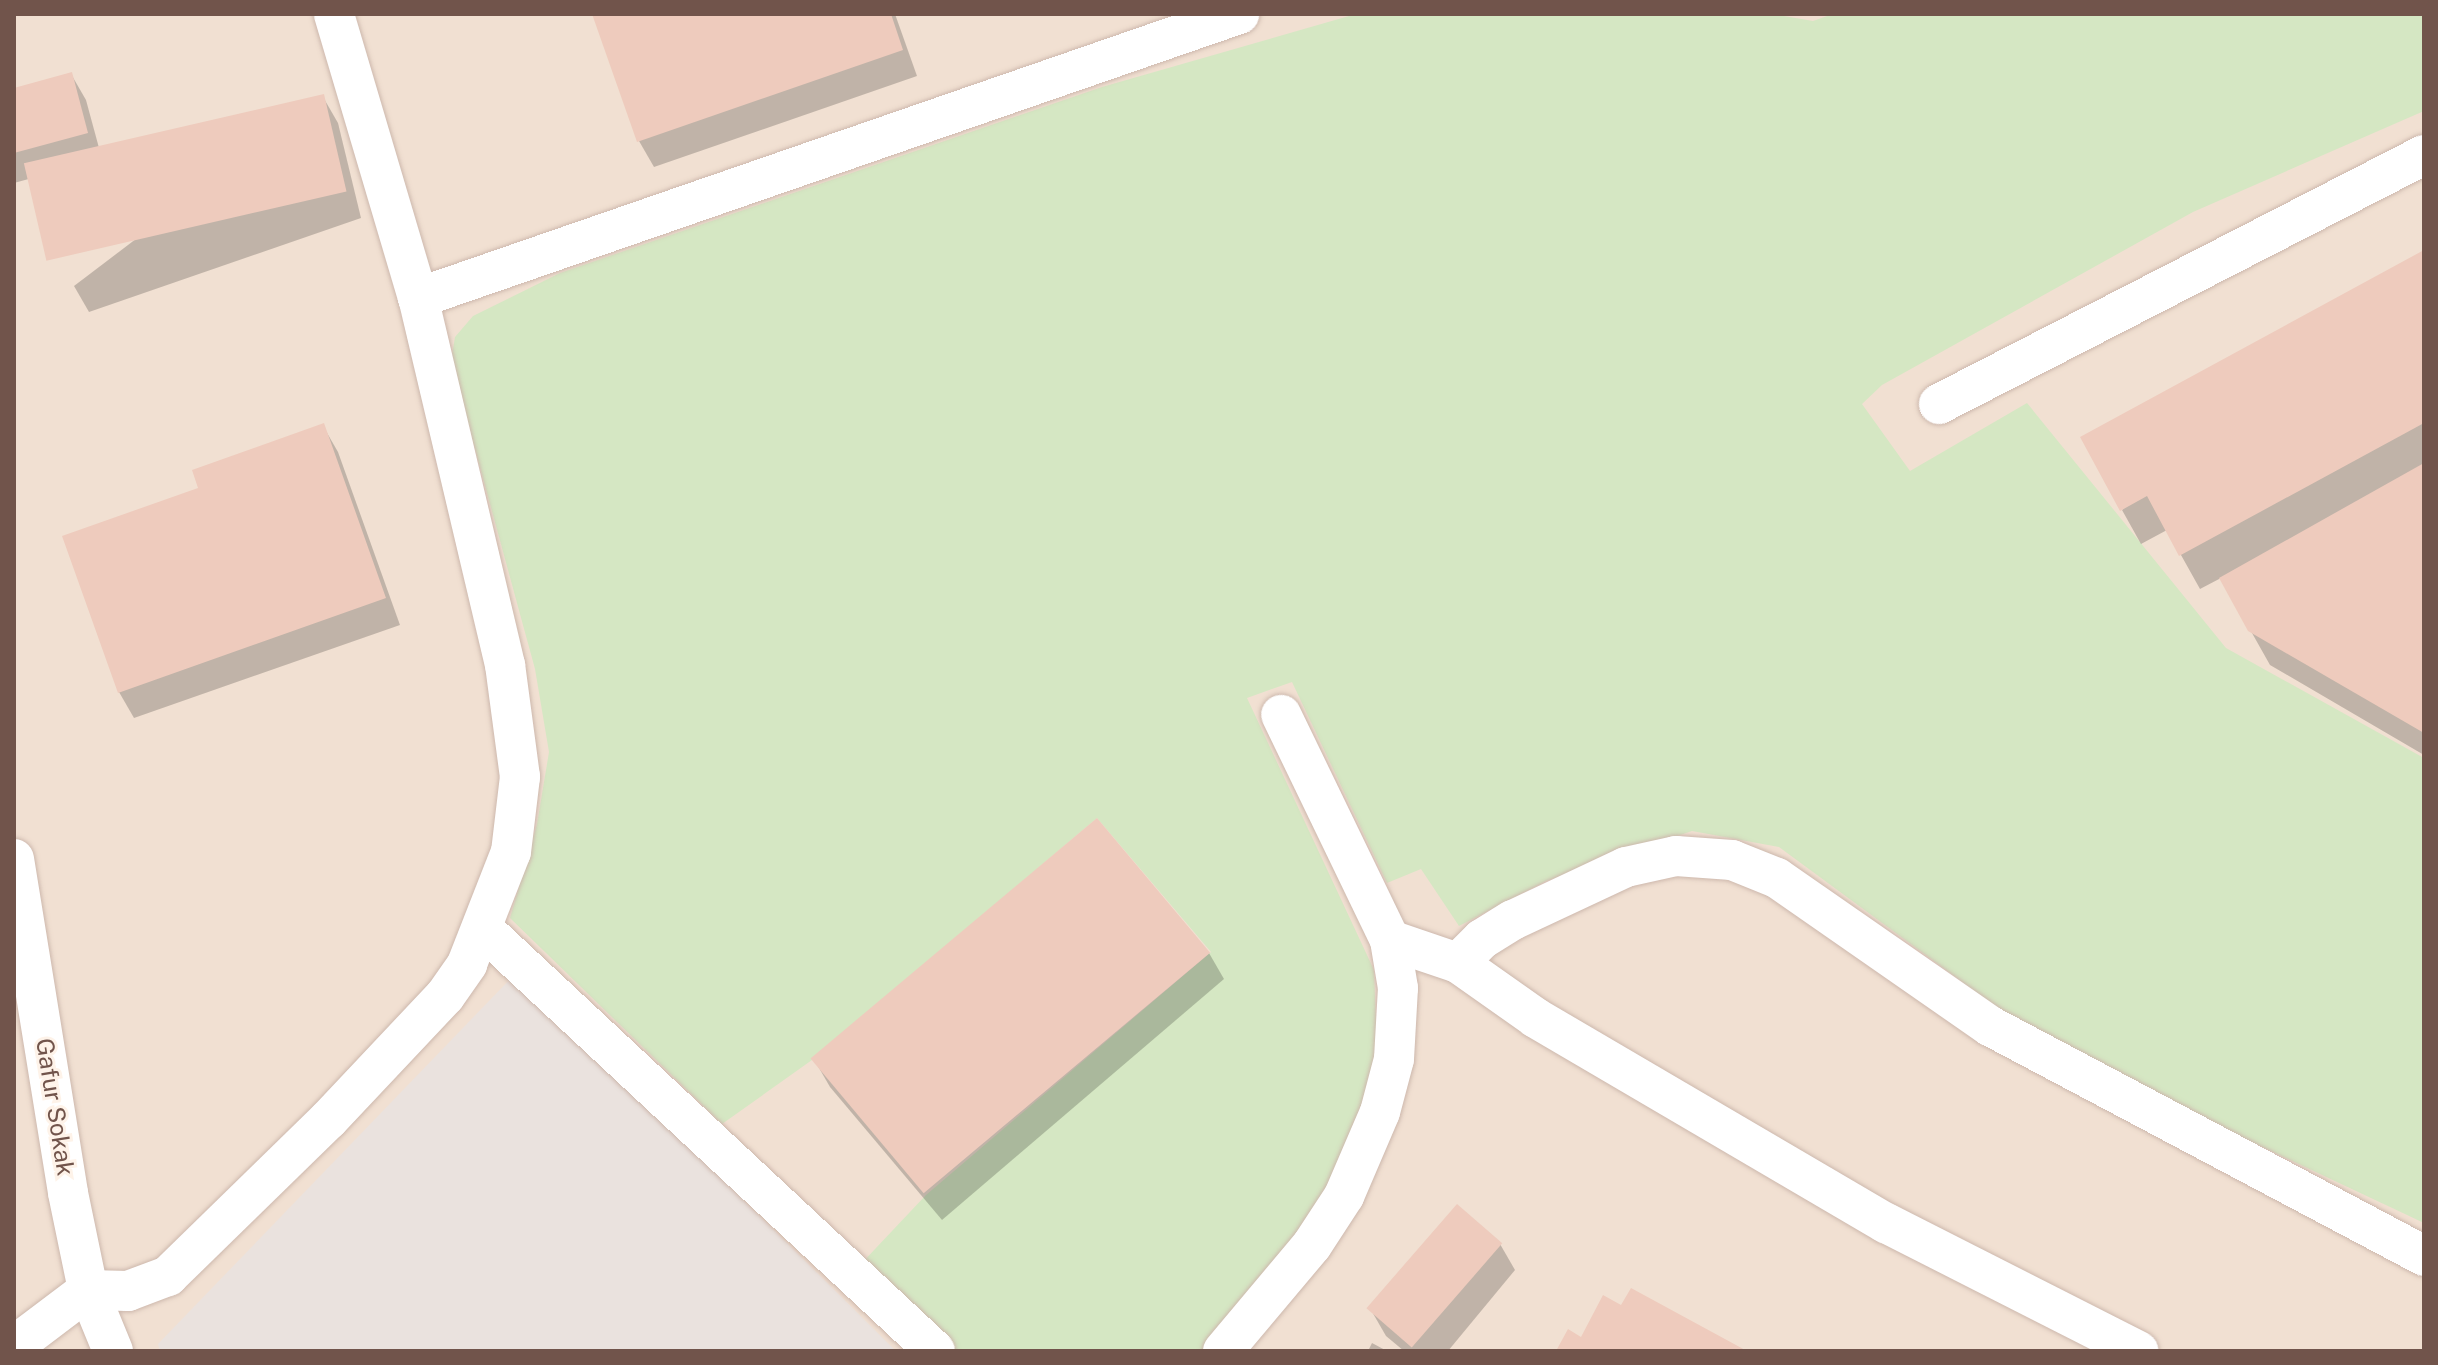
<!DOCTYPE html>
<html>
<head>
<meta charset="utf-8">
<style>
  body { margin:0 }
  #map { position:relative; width:2438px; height:1365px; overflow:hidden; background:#faefe3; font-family:"Public Sans",sans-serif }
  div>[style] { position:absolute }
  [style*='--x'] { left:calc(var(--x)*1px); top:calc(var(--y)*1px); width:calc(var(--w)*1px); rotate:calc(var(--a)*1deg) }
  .residential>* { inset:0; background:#f1e0d2; transform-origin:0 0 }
  .industrial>* { inset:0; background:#eae2de }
  .green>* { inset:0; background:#d5e7c3 }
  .shadow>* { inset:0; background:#0003 }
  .building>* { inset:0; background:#eecbbd; transform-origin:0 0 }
  .roads { filter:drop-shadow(0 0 2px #cdb8ad) drop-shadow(0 0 2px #cdb8ad) }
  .street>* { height:40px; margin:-20px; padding:0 20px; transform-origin:20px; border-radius:20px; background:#fff }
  span { translate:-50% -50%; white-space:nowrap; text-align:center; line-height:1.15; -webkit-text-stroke:6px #fef3e9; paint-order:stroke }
  .street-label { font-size:24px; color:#71544b }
  .frame { position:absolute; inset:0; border:16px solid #71544b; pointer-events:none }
</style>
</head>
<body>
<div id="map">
  <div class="residential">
    <i style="left:14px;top:14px;width:2410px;height:1337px"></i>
  </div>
  <div class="industrial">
    <i style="clip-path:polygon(515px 974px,896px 1351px,160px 1351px,158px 1344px)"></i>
  </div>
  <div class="green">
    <i style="clip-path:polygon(1356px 14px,1773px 14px,1813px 21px,1833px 14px,2424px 14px,2424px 111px,2193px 212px,1882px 385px,1862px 404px,1910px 471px,2027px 403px,2226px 648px,2424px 758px,2424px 1223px,2052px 1048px,1779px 847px,1692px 831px,1546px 881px,1459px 926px,1421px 869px,1387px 883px,1292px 682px,1247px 698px,1374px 970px,1377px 1047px,1357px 1135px,1302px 1239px,1213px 1351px,946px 1351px,859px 1266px,926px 1195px,1211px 952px,1097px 818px,812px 1060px,722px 1124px,510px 918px,537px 824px,549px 752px,535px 669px,451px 361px,455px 337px,473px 316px,560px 273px,1102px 87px)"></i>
  </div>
  <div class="shadow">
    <i style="clip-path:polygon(595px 14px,895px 14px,917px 76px,654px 167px,639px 141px)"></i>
    <i style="clip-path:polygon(71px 74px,86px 100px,102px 159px,14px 183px,14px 90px)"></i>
    <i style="clip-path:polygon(323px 97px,338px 123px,361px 218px,89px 312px,74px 286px)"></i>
    <i style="clip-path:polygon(2424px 252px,2424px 755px,2270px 665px,2221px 578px,2200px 589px,2167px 530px,2141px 544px,2122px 510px)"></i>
    <i style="clip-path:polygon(323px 426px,338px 452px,400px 625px,134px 718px,119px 692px)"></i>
    <i style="clip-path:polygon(1209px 953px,1224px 979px,942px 1220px,830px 1087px,815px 1061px)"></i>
    <i style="clip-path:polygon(1500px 1244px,1515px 1270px,1448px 1351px,1404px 1351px,1386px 1336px,1371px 1310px)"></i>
    <i style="clip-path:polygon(1372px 1343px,1387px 1351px,1368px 1351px)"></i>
  </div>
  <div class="building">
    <i style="clip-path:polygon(592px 14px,891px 14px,903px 50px,637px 142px)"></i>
    <i style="clip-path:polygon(72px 72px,88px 133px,14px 153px,14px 88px)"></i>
    <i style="left:324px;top:94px;width:100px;height:308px;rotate:77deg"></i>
    <i style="clip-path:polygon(2424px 250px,2424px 423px,2179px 556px,2147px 496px,2120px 511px,2080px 437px)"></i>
    <i style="clip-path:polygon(324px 423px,386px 598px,118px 693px,62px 536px,198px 488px,192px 470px)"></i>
    <i style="clip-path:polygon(2424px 463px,2424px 733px,2248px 631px,2219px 578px)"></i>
    <i style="left:1097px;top:818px;width:176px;height:374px;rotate:50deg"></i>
    <i style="left:1457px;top:1204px;width:60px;height:138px;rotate:41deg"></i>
    <i style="clip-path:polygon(1631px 1288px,1747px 1351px,1556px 1351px,1568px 1329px,1581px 1337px,1603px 1295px,1621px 1305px)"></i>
  </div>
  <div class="roads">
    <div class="street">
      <i style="--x:418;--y:298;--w:869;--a:-19.08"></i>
      <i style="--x:1939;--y:404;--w:545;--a:-27.18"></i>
      <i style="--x:14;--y:859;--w:338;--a:80.8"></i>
      <i style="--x:68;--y:1193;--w:99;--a:78.3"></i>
      <i style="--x:88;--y:1290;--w:66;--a:67.7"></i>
      <i style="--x:483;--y:929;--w:618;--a:43.03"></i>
      <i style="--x:1390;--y:940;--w:72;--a:18.7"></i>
      <i style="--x:1458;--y:963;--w:95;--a:35.2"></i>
      <i style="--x:1536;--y:1018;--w:406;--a:30.4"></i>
      <i style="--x:1886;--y:1223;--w:283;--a:26.9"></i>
      <i style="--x:1458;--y:963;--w:34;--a:-45"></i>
      <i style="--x:1482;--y:939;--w:36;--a:-32"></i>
      <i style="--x:1513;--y:920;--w:125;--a:-25.1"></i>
      <i style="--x:1626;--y:867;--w:51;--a:-12.4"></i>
      <i style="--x:1676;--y:856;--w:56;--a:4.1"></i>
      <i style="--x:1732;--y:860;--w:48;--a:21.8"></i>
      <i style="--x:1777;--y:878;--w:259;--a:34.8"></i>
      <i style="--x:1990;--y:1026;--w:491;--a:27.9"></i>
      <i style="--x:14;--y:1346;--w:93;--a:-37.1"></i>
      <i style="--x:88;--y:1290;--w:40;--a:1.4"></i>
      <i style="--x:128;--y:1291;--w:43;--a:-20.6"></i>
      <i style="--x:168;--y:1276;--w:223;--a:-44.3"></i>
      <i style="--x:328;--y:1120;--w:170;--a:-46.7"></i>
      <i style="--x:445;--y:996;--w:39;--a:-55"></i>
      <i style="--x:467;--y:964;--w:120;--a:-68.6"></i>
      <i style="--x:511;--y:852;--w:76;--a:-83.2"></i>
      <i style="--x:520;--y:777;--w:113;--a:-97.6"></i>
      <i style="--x:505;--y:665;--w:377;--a:-103.3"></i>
      <i style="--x:418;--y:298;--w:296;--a:-106.5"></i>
      <i style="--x:1223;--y:1351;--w:138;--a:-50"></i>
      <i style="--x:1312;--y:1245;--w:59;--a:-56.9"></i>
      <i style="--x:1344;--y:1196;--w:91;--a:-66.8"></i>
      <i style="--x:1380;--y:1112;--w:55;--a:-75.2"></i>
      <i style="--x:1394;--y:1059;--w:71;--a:-86.8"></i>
      <i style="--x:1398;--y:988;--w:49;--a:-99.5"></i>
      <i style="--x:1390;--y:940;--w:250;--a:-115.8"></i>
    </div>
  </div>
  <div class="street-label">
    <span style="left:55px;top:1107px;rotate:81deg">Gafur Sokak</span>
  </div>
  <div class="frame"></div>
</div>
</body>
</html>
